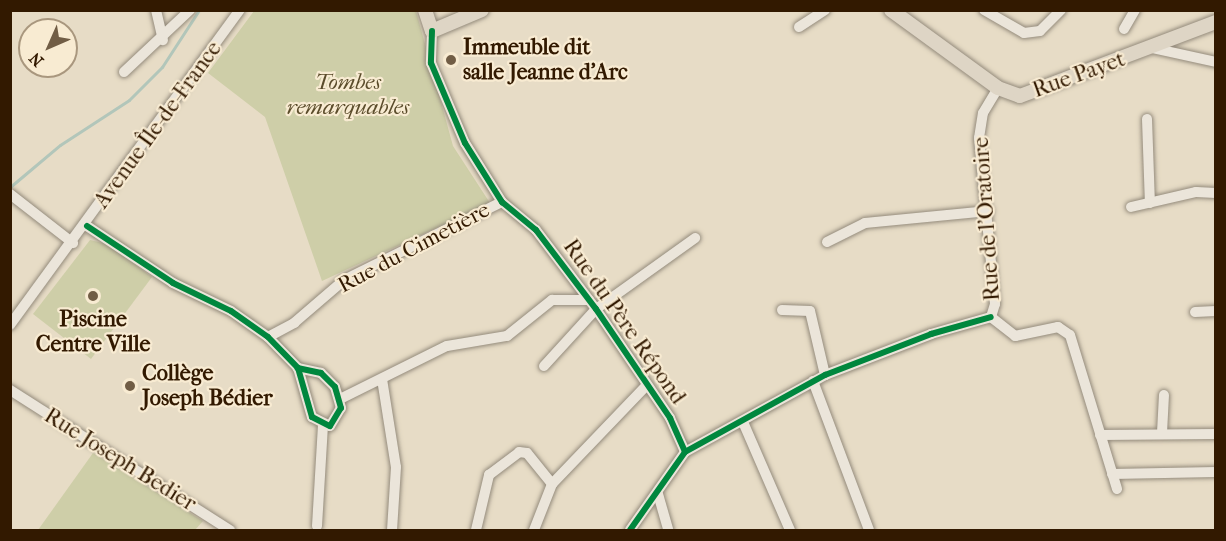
<!DOCTYPE html>
<html>
<head>
<meta charset="utf-8">
<style>
  body { margin:0 }
  #map { position:relative; width:1226px; height:541px; overflow:hidden; background:#e7dcc6; font-family:"IM FELL French Canon",serif }
  div>[style] { position:absolute }
  [style*='--x'] { left:calc(var(--x)*1px); top:calc(var(--y)*1px); width:calc(var(--w)*1px); rotate:calc(var(--a)*1deg) }
  .green>* { inset:0; background:#cecea8 }
  .stream>* { height:3px; margin:-1.5px; padding:0 1.5px; transform-origin:1.5px; border-radius:1.5px; background:#b2c6ba }
  .roads { filter:drop-shadow(0 0 2px #948b7c) drop-shadow(0 0 2px #948b7c) }
  .minor>* { height:10px; margin:-5px; padding:0 5px; transform-origin:5px; border-radius:5px; background:#ebe5da }
  .major>* { height:14px; margin:-7px; padding:0 7px; transform-origin:7px; border-radius:7px; background:#ded5c5 }
  .cycleway>* { height:6px; margin:-3px; padding:0 3px; transform-origin:3px; border-radius:3px; background:#00873e }
  .dots>* { width:16px; height:16px; translate:-50% -50%; box-sizing:border-box; border:3px solid #f8ebd2; border-radius:50% }
  span { translate:-50% -50%; white-space:nowrap; text-align:center; line-height:1.15; -webkit-text-stroke:4.5px #f8ebd2; paint-order:stroke }
  .poi-label { font-size:22px; color:#321900; font-weight:700 }
  .left { translate:0 -50%; text-align:left }
  .street-label { font-size:22px; color:#321900 }
  .park-label { font-size:22px; color:#5b4c2b; font-style:italic }
  .frame { position:absolute; inset:0; border:12px solid #321900; pointer-events:none }
  .north { position:absolute; left:18px; top:18px; width:60px; height:60px; box-sizing:border-box; background:#f8ebd2; border:2px solid #a9977e; border-radius:50%; rotate:225deg; font-size:16px; font-weight:700; line-height:24px; text-align:center; color:#321900 }
  .north::after { content:''; display:block; margin:auto; width:21px; height:27px; background:#715d45; clip-path:polygon(50% 0,100% 100%,50% 72%,0 100%) }
</style>
</head>
<body>
<div id="map">
  <div class="green">
    <i style="clip-path:polygon(254px 11px,416px 11px,453px 146px,490px 203px,322px 281px,265px 117px,208px 73px)"></i>
    <i style="clip-path:polygon(90px 240px,107px 244px,152px 277px,91px 359px,33px 314px)"></i>
    <i style="clip-path:polygon(93px 453px,203px 521px,195px 530px,38px 530px)"></i>
  </div>
  <div class="stream">
    <i style="--x:10;--y:187;--w:65;--a:-40"></i>
    <i style="--x:60;--y:145;--w:82;--a:-33.1"></i>
    <i style="--x:129;--y:100;--w:47;--a:-45"></i>
    <i style="--x:162;--y:67;--w:68;--a:-57"></i>
  </div>
  <div class="roads">
    <div class="minor">
      <i style="--x:156;--y:10;--w:31;--a:77"></i>
      <i style="--x:984;--y:10;--w:46;--a:29.9"></i>
      <i style="--x:1024;--y:33;--w:16;--a:-7"></i>
      <i style="--x:1040;--y:31;--w:30;--a:-45"></i>
      <i style="--x:799;--y:27;--w:31;--a:-33"></i>
      <i style="--x:1124;--y:29;--w:22;--a:-60"></i>
      <i style="--x:432;--y:31;--w:32;--a:92"></i>
      <i style="--x:431;--y:63;--w:87;--a:67"></i>
      <i style="--x:465;--y:143;--w:70;--a:57.9"></i>
      <i style="--x:502;--y:202;--w:44;--a:39.5"></i>
      <i style="--x:536;--y:230;--w:99;--a:52.8"></i>
      <i style="--x:596;--y:309;--w:132;--a:55.8"></i>
      <i style="--x:670;--y:418;--w:37;--a:66"></i>
      <i style="--x:1152;--y:48;--w:66;--a:12.3"></i>
      <i style="--x:124;--y:72;--w:91;--a:-43.2"></i>
      <i style="--x:1147;--y:119;--w:84;--a:88"></i>
      <i style="--x:10;--y:194;--w:80;--a:37.9"></i>
      <i style="--x:1131;--y:207;--w:67;--a:-13"></i>
      <i style="--x:1196;--y:192;--w:20;--a:3"></i>
      <i style="--x:87;--y:226;--w:103;--a:33.5"></i>
      <i style="--x:173;--y:283;--w:64;--a:25.8"></i>
      <i style="--x:231;--y:311;--w:45;--a:35.1"></i>
      <i style="--x:268;--y:337;--w:43;--a:45.9"></i>
      <i style="--x:298;--y:368;--w:51;--a:74.1"></i>
      <i style="--x:312;--y:417;--w:20;--a:27"></i>
      <i style="--x:330;--y:426;--w:21;--a:-59"></i>
      <i style="--x:341;--y:408;--w:22;--a:-106"></i>
      <i style="--x:335;--y:387;--w:20;--a:-135"></i>
      <i style="--x:321;--y:373;--w:24;--a:-168"></i>
      <i style="--x:827;--y:242;--w:42;--a:-26.6"></i>
      <i style="--x:865;--y:223;--w:124;--a:-5.6"></i>
      <i style="--x:782;--y:310;--w:28;--a:2"></i>
      <i style="--x:810;--y:311;--w:66;--a:76.8"></i>
      <i style="--x:1195;--y:312;--w:21;--a:-3"></i>
      <i style="--x:991;--y:317;--w:31;--a:38"></i>
      <i style="--x:1015;--y:336;--w:44;--a:-11.8"></i>
      <i style="--x:1058;--y:327;--w:14;--a:34"></i>
      <i style="--x:1070;--y:335;--w:161;--a:73"></i>
      <i style="--x:991;--y:317;--w:14;--a:-73"></i>
      <i style="--x:995;--y:304;--w:167;--a:-95.5"></i>
      <i style="--x:979;--y:138;--w:25;--a:-81"></i>
      <i style="--x:983;--y:113;--w:29;--a:-59"></i>
      <i style="--x:10;--y:325;--w:390;--a:-53.9"></i>
      <i style="--x:268;--y:337;--w:30;--a:-28"></i>
      <i style="--x:294;--y:323;--w:66;--a:-40.7"></i>
      <i style="--x:344;--y:280;--w:176;--a:-26.3"></i>
      <i style="--x:544;--y:366;--w:77;--a:-47.6"></i>
      <i style="--x:596;--y:309;--w:122;--a:-35.6"></i>
      <i style="--x:382;--y:379;--w:89;--a:81"></i>
      <i style="--x:396;--y:467;--w:63;--a:93.6"></i>
      <i style="--x:813;--y:381;--w:159;--a:69.4"></i>
      <i style="--x:10;--y:390;--w:261;--a:32.5"></i>
      <i style="--x:340;--y:399;--w:119;--a:-26.4"></i>
      <i style="--x:447;--y:346;--w:61;--a:-9.5"></i>
      <i style="--x:507;--y:336;--w:58;--a:-38.7"></i>
      <i style="--x:552;--y:300;--w:37;--a:0"></i>
      <i style="--x:743;--y:422;--w:118;--a:66.5"></i>
      <i style="--x:1162;--y:433;--w:38;--a:-87"></i>
      <i style="--x:1100;--y:435;--w:116;--a:-0.5"></i>
      <i style="--x:1112;--y:474;--w:104;--a:-1.1"></i>
      <i style="--x:658;--y:494;--w:37;--a:74"></i>
      <i style="--x:317;--y:526;--w:100;--a:-86.6"></i>
      <i style="--x:476;--y:530;--w:57;--a:-76.7"></i>
      <i style="--x:489;--y:475;--w:38;--a:-37"></i>
      <i style="--x:519;--y:452;--w:8;--a:7"></i>
      <i style="--x:527;--y:453;--w:40;--a:51"></i>
      <i style="--x:534;--y:530;--w:49;--a:-68.6"></i>
      <i style="--x:552;--y:484;--w:134;--a:-46.2"></i>
      <i style="--x:630;--y:530;--w:95;--a:-54.8"></i>
      <i style="--x:685;--y:452;--w:160;--a:-28.8"></i>
      <i style="--x:825;--y:375;--w:114;--a:-21.1"></i>
      <i style="--x:931;--y:334;--w:62;--a:-15.8"></i>
    </div>
    <div class="major">
      <i style="--x:425;--y:10;--w:22;--a:72"></i>
      <i style="--x:432;--y:31;--w:54;--a:-22.8"></i>
      <i style="--x:891;--y:10;--w:132;--a:36.1"></i>
      <i style="--x:998;--y:88;--w:23;--a:20"></i>
      <i style="--x:1020;--y:96;--w:210;--a:-20.7"></i>
    </div>
  </div>
  <div class="cycleway">
    <i style="--x:432;--y:31;--w:32;--a:92"></i>
    <i style="--x:431;--y:63;--w:87;--a:67"></i>
    <i style="--x:465;--y:143;--w:70;--a:57.9"></i>
    <i style="--x:502;--y:202;--w:44;--a:39.5"></i>
    <i style="--x:536;--y:230;--w:99;--a:52.8"></i>
    <i style="--x:596;--y:309;--w:132;--a:55.8"></i>
    <i style="--x:670;--y:418;--w:37;--a:66"></i>
    <i style="--x:87;--y:226;--w:103;--a:33.5"></i>
    <i style="--x:173;--y:283;--w:64;--a:25.8"></i>
    <i style="--x:231;--y:311;--w:45;--a:35.1"></i>
    <i style="--x:268;--y:337;--w:43;--a:45.9"></i>
    <i style="--x:298;--y:368;--w:51;--a:74.1"></i>
    <i style="--x:312;--y:417;--w:20;--a:27"></i>
    <i style="--x:330;--y:426;--w:21;--a:-59"></i>
    <i style="--x:341;--y:408;--w:22;--a:-106"></i>
    <i style="--x:335;--y:387;--w:20;--a:-135"></i>
    <i style="--x:321;--y:373;--w:24;--a:-168"></i>
    <i style="--x:630;--y:530;--w:95;--a:-54.8"></i>
    <i style="--x:685;--y:452;--w:160;--a:-28.8"></i>
    <i style="--x:825;--y:375;--w:114;--a:-21.1"></i>
    <i style="--x:931;--y:334;--w:62;--a:-15.8"></i>
  </div>
  <div class="dots">
    <i style="left:451px;top:60px;background:#715d45"></i>
    <i style="left:93px;top:296px;background:#715d45"></i>
    <i style="left:130px;top:386px;background:#715d45"></i>
  </div>
  <div class="poi-label">
    <span class="left" style="left:463px;top:60px">Immeuble dit<br>salle Jeanne d'Arc</span>
    <span style="left:93px;top:332px">Piscine<br>Centre Ville</span>
    <span class="left" style="left:142px;top:386px">Collège<br>Joseph Bédier</span>
  </div>
  <div class="street-label">
    <span style="left:1079px;top:75px;rotate:-20deg">Rue Payet</span>
    <span style="left:158px;top:125px;rotate:-54deg">Avenue Île-de-France</span>
    <span style="left:987px;top:219px;rotate:-94deg">Rue de l'Oratoire</span>
    <span style="left:414px;top:248px;rotate:-28deg">Rue du Cimetière</span>
    <span style="left:624px;top:322px;rotate:55deg">Rue du Père Répond</span>
    <span style="left:120px;top:460px;rotate:32deg">Rue Joseph Bedier</span>
  </div>
  <div class="park-label">
    <span style="left:348px;top:95px">Tombes<br>remarquables</span>
  </div>
  <div class="frame"></div>
  <div class="north">N</div>
</div>
</body>
</html>
